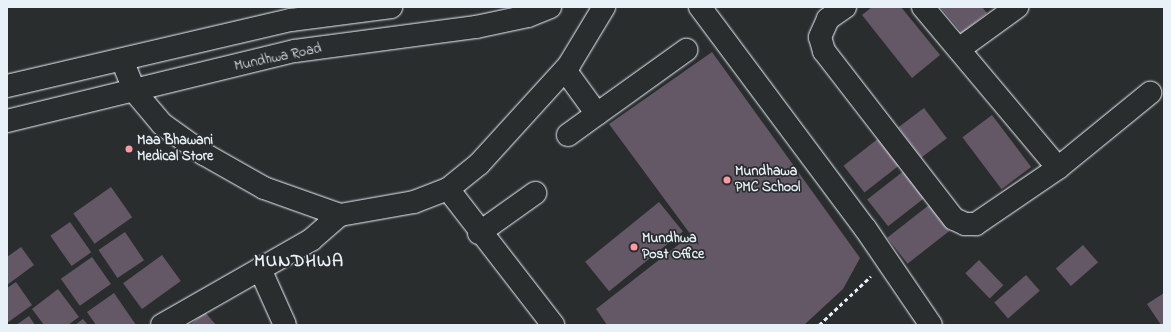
<!DOCTYPE html>
<html>
<head>
<meta charset="utf-8">
<style>
  body { margin:0 }
  #map { position:relative; width:1171px; height:332px; overflow:hidden; background:#2a2d2e; font-family:"Indie Flower",sans-serif }
  div>[style] { position:absolute }
  [style*='--x'] { left:calc(var(--x)*1px); top:calc(var(--y)*1px); width:calc(var(--w)*1px); rotate:calc(var(--a)*1deg) }
  .building>* { inset:0; background:#645867; transform-origin:0 0 }
  .path>* { height:2.5px; margin-top:-1.25px; transform-origin:0; background:repeating-linear-gradient(90deg,#e8f1f8 0 4px,transparent 0 7px) }
  .roads { filter:drop-shadow(0 0 1px #e8f1f8) drop-shadow(0 0 1px #e8f1f8) }
  .street>* { height:22px; margin:-11px; padding:0 11px; transform-origin:11px; border-radius:11px; background:#2a2d2e }
  .secondary>* { height:22px; margin:-11px; padding:0 11px; transform-origin:11px; border-radius:11px; background:#2a2d2e }
  .dots>* { width:11px; height:11px; translate:-50% -50%; box-sizing:border-box; border:2px solid #2a2d2e; border-radius:50% }
  span { translate:-50% -50%; white-space:nowrap; text-align:center; line-height:1.15; -webkit-text-stroke:3.5px #2a2d2e; paint-order:stroke }
  .street-label { font-size:14px; color:#e8f1f8 }
  .poi-label { font-size:14px; color:#e8f1f8; font-weight:700 }
  .left { translate:0 -50%; text-align:left }
  .district-label { font-size:18px; color:#e8f1f8; font-weight:700; letter-spacing:1px }
  .frame { position:absolute; inset:0; border:8px solid #e8f1f8; pointer-events:none }
</style>
</head>
<body>
<div id="map">
  <div class="building">
    <i style="clip-path:polygon(872px 7px,901px 7px,940px 55px,912px 78px,862px 15px)"></i>
    <i style="clip-path:polygon(940px 7px,982px 7px,987px 13px,962px 33px)"></i>
    <i style="clip-path:polygon(712px 52px,860px 258px,843px 289px,804px 325px,607px 325px,596px 309px,691px 235px,609px 124px)"></i>
    <i style="left:924px;top:108px;width:38px;height:32px;rotate:53deg"></i>
    <i style="left:992px;top:115px;width:65px;height:37px;rotate:53deg"></i>
    <i style="left:879px;top:138px;width:34px;height:45px;rotate:52deg"></i>
    <i style="left:905px;top:170px;width:34px;height:48px;rotate:52deg"></i>
    <i style="left:111px;top:187px;width:37px;height:46px;rotate:55deg"></i>
    <i style="left:659px;top:202px;width:38px;height:95px;rotate:51deg"></i>
    <i style="left:929px;top:205px;width:33px;height:53px;rotate:52deg"></i>
    <i style="left:70px;top:222px;width:37px;height:24px;rotate:55deg"></i>
    <i style="left:125px;top:232px;width:34px;height:32px;rotate:56deg"></i>
    <i style="left:1083px;top:245px;width:23px;height:36px;rotate:49deg"></i>
    <i style="clip-path:polygon(21px 247px,34px 265px,7px 285px,7px 257px)"></i>
    <i style="left:162px;top:255px;width:32px;height:48px;rotate:54deg"></i>
    <i style="left:92px;top:257px;width:33px;height:38px;rotate:55deg"></i>
    <i style="left:979px;top:260px;width:35px;height:19px;rotate:46deg"></i>
    <i style="left:1026px;top:275px;width:21px;height:42px;rotate:49deg"></i>
    <i style="clip-path:polygon(16px 282px,32px 305px,7px 323px,7px 288px)"></i>
    <i style="clip-path:polygon(58px 289px,79px 317px,68px 325px,44px 325px,32px 309px)"></i>
    <i style="clip-path:polygon(114px 293px,136px 325px,96px 325px,87px 312px)"></i>
    <i style="clip-path:polygon(1164px 293px,1164px 325px,1161px 325px,1147px 304px)"></i>
    <i style="clip-path:polygon(205px 312px,216px 325px,190px 325px)"></i>
    <i style="clip-path:polygon(29px 316px,35px 325px,16px 325px)"></i>
    <i style="clip-path:polygon(83px 319px,88px 325px,75px 325px)"></i>
  </div>
  <div class="path">
    <i style="--x:819;--y:325;--w:71;--a:-43.3"></i>
  </div>
  <div class="roads">
    <div class="street">
      <i style="--x:700;--y:7;--w:276;--a:53.3"></i>
      <i style="--x:865;--y:228;--w:117;--a:55.8"></i>
      <i style="--x:845;--y:7;--w:21;--a:145"></i>
      <i style="--x:828;--y:19;--w:20;--a:114"></i>
      <i style="--x:820;--y:37;--w:15;--a:74"></i>
      <i style="--x:824;--y:51;--w:212;--a:52.3"></i>
      <i style="--x:954;--y:219;--w:12;--a:24"></i>
      <i style="--x:965;--y:224;--w:11;--a:0"></i>
      <i style="--x:976;--y:224;--w:99;--a:-34.3"></i>
      <i style="--x:1058;--y:168;--w:119;--a:-39.2"></i>
      <i style="--x:923;--y:7;--w:210;--a:50"></i>
      <i style="--x:959;--y:49;--w:72;--a:-35.9"></i>
      <i style="--x:122;--y:60;--w:35;--a:68"></i>
      <i style="--x:135;--y:92;--w:42;--a:49.8"></i>
      <i style="--x:162;--y:124;--w:52;--a:35.5"></i>
      <i style="--x:204;--y:154;--w:69;--a:29.5"></i>
      <i style="--x:264;--y:188;--w:81;--a:19.6"></i>
      <i style="--x:340;--y:215;--w:75;--a:-10"></i>
      <i style="--x:414;--y:202;--w:36;--a:-21"></i>
      <i style="--x:448;--y:189;--w:40;--a:-39"></i>
      <i style="--x:479;--y:164;--w:134;--a:-47.7"></i>
      <i style="--x:569;--y:65;--w:68;--a:-58.9"></i>
      <i style="--x:565;--y:70;--w:54;--a:54"></i>
      <i style="--x:597;--y:114;--w:110;--a:-35.7"></i>
      <i style="--x:568;--y:135;--w:36;--a:-36"></i>
      <i style="--x:448;--y:189;--w:172;--a:52.3"></i>
      <i style="--x:479;--y:233;--w:69;--a:-35.5"></i>
      <i style="--x:260;--y:269;--w:61;--a:65.9"></i>
      <i style="--x:162;--y:325;--w:172;--a:-29.7"></i>
      <i style="--x:311;--y:240;--w:38;--a:-41"></i>
    </div>
    <div class="secondary">
      <i style="--x:7;--y:86;--w:292;--a:-13.1"></i>
      <i style="--x:291;--y:20;--w:101;--a:-7.4"></i>
      <i style="--x:7;--y:121;--w:296;--a:-13.7"></i>
      <i style="--x:295;--y:51;--w:183;--a:-7.6"></i>
      <i style="--x:476;--y:27;--w:53;--a:-11.9"></i>
      <i style="--x:528;--y:16;--w:24;--a:-22"></i>
    </div>
  </div>
  <div class="dots">
    <i style="left:129px;top:149px;background:#ff9aa2"></i>
    <i style="left:727px;top:180px;background:#ff9aa2"></i>
    <i style="left:634px;top:247px;background:#ff9aa2"></i>
  </div>
  <div class="street-label">
    <span style="left:278px;top:58px;rotate:-12deg">Mundhwa Road</span>
  </div>
  <div class="poi-label">
    <span class="left" style="left:137px;top:149px">Maa Bhawani<br>Medical Store</span>
    <span class="left" style="left:735px;top:180px">Mundhawa<br>PMC School</span>
    <span class="left" style="left:642px;top:247px">Mundhwa<br>Post Office</span>
  </div>
  <div class="district-label">
    <span style="left:299px;top:262px">MUNDHWA</span>
  </div>
  <div class="frame"></div>
</div>
</body>
</html>
